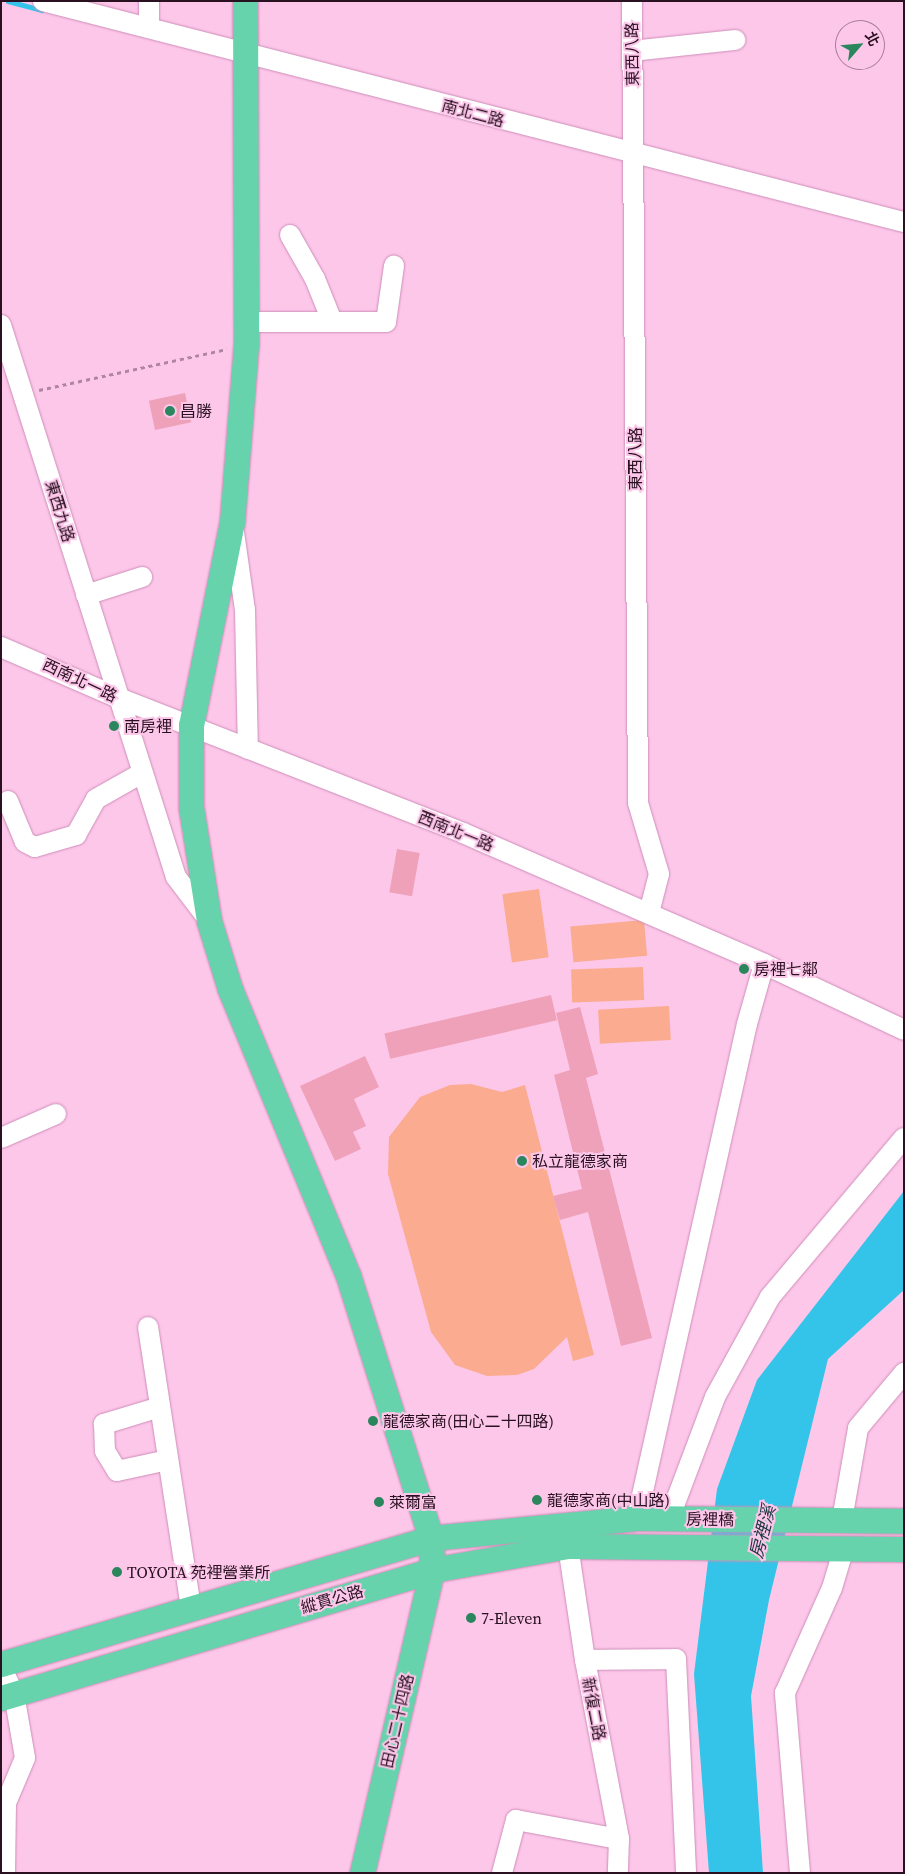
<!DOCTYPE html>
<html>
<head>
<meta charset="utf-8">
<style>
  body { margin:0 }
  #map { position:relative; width:905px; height:1874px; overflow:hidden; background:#fdc7ea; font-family:"Source Serif 4","Noto Sans TC",serif }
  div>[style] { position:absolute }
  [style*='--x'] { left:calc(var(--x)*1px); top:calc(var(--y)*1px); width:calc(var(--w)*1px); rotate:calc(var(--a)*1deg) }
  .green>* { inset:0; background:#fbab8f; transform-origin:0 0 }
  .water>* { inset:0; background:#34c4e9 }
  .stream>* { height:4.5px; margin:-2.25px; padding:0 2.25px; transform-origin:2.25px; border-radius:2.25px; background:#34c4e9 }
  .building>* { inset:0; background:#eea1b8; transform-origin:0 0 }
  .path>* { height:2.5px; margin-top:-1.25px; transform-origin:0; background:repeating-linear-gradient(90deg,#b085a1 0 4px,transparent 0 8px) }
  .roads { filter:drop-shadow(0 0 1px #ce8eb8) drop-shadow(0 0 1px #ce8eb8) }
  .minor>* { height:20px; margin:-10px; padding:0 10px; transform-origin:10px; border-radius:10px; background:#fff }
  .major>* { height:25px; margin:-12.5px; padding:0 12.5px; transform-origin:12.5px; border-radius:12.5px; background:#67d3ad }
  .dots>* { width:14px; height:14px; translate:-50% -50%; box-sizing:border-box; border:2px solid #fdc7ea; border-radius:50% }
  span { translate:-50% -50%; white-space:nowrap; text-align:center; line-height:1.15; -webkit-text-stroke:4px #fdc7ea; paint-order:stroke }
  .street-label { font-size:16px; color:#291121 }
  .poi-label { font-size:16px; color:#291121 }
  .left { translate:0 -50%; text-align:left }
  .water-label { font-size:18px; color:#1b3841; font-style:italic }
  .frame { position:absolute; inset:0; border:2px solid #291121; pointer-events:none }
  .north { position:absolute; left:835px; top:20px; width:50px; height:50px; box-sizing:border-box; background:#fdc7ea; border:1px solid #a87e9a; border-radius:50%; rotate:63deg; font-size:14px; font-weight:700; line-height:20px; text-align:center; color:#291121 }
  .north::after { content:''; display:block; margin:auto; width:18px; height:22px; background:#2a865d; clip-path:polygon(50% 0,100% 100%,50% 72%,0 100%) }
</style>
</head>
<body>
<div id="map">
  <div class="green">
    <i style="left:539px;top:889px;width:69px;height:37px;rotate:82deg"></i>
    <i style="left:644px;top:920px;width:36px;height:74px;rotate:85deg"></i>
    <i style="left:643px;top:967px;width:33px;height:72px;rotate:88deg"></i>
    <i style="left:669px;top:1006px;width:34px;height:71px;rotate:87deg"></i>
    <i style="clip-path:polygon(471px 1084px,502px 1092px,525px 1085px,594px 1355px,573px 1361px,567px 1337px,534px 1369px,517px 1375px,487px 1376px,455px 1365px,431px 1332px,388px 1174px,389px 1137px,420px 1097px,450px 1085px)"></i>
  </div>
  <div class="water">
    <i style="clip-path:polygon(904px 1191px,904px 1290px,828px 1359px,769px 1600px,751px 1696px,763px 1873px,709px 1873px,694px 1674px,717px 1489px,757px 1380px)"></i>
  </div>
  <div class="stream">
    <i style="--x:8;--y:1;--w:35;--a:15"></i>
  </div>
  <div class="building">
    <i style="left:185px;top:393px;width:30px;height:37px;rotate:78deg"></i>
    <i style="left:397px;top:849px;width:23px;height:44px;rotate:10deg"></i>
    <i style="left:551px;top:995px;width:26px;height:171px;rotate:77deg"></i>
    <i style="clip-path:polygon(580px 1007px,598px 1074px,586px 1078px,652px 1338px,621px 1346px,588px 1212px,560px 1220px,553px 1196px,582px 1189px,554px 1075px,570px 1070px,556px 1013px)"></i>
    <i style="clip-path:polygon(365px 1056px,379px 1087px,354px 1099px,366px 1126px,353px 1132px,361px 1149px,335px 1161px,300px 1086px)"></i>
  </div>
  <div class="path">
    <i style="--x:39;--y:390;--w:192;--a:-12.3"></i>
  </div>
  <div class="roads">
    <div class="minor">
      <i style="--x:43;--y:1;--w:889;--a:14.4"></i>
      <i style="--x:632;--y:1;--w:802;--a:89.57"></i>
      <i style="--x:638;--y:803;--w:74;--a:73.5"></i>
      <i style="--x:659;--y:874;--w:40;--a:104.4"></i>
      <i style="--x:149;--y:28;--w:27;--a:-90"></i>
      <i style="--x:632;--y:51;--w:104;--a:-6.1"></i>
      <i style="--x:290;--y:235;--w:51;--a:60.4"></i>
      <i style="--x:315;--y:279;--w:45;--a:68"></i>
      <i style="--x:246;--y:322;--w:140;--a:0"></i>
      <i style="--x:386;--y:322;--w:57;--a:-81.9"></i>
      <i style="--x:1;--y:325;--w:579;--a:72.41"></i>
      <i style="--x:176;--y:877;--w:53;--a:52.7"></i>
      <i style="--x:234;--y:532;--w:79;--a:82"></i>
      <i style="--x:245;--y:610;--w:139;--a:88.8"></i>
      <i style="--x:86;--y:595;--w:59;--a:-17.8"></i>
      <i style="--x:1;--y:647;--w:129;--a:23.4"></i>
      <i style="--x:119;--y:698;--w:370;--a:21.4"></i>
      <i style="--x:463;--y:833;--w:328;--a:23.5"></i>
      <i style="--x:764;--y:964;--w:155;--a:25.2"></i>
      <i style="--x:8;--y:801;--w:44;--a:67.5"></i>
      <i style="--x:25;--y:842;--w:11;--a:27"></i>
      <i style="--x:35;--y:847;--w:43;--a:-16.3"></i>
      <i style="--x:76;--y:835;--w:41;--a:-60.9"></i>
      <i style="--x:96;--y:799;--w:53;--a:-29.5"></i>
      <i style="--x:1;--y:1138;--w:60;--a:-23.6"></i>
      <i style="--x:148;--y:1327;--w:285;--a:81.3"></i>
      <i style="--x:160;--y:1407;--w:59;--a:163.1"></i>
      <i style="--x:104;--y:1424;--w:27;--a:88"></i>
      <i style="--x:105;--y:1451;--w:23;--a:59"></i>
      <i style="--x:117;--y:1471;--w:52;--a:-12.2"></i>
      <i style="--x:637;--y:1518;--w:506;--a:-77.45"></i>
      <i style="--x:747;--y:1024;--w:62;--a:-74.2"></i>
      <i style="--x:669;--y:1519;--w:130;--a:-69.3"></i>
      <i style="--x:715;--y:1397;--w:114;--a:-61.2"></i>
      <i style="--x:770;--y:1297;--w:208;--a:-49.9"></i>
      <i style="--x:842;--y:1520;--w:93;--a:-80.1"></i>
      <i style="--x:858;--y:1428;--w:72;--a:-50.1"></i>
      <i style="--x:568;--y:1546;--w:115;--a:81.5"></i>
      <i style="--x:585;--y:1660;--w:182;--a:79.2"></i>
      <i style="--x:619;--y:1839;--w:34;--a:92"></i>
      <i style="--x:585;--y:1660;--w:91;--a:-0.6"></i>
      <i style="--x:676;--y:1659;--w:214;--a:87.3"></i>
      <i style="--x:1;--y:1667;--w:30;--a:64"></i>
      <i style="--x:14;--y:1694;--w:65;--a:80.2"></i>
      <i style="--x:25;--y:1758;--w:49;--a:112.9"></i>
      <i style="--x:6;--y:1803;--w:70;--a:90.8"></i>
      <i style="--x:502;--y:1873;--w:55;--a:-75.2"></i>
      <i style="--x:516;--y:1820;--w:105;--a:10.5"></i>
      <i style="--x:800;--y:1873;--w:181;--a:-94.8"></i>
      <i style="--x:785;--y:1693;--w:115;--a:-65.9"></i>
      <i style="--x:832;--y:1588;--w:42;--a:-73.3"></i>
    </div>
    <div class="major">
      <i style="--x:245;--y:1;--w:344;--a:89.8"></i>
      <i style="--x:246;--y:345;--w:178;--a:94.5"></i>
      <i style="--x:232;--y:522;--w:207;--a:101.4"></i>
      <i style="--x:191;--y:725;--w:82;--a:90"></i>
      <i style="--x:191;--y:807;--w:115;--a:81"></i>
      <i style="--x:209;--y:921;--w:71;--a:72.8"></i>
      <i style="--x:230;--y:989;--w:309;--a:67.6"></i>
      <i style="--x:348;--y:1275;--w:276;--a:72.5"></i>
      <i style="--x:431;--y:1538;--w:32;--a:88"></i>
      <i style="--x:432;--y:1570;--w:311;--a:103"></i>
      <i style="--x:1;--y:1664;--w:448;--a:-16.3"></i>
      <i style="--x:431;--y:1538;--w:207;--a:-5.5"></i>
      <i style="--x:637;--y:1518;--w:267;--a:0.6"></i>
      <i style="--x:1;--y:1698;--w:450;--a:-16.5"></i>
      <i style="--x:432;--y:1570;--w:138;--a:-10"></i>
      <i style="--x:568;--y:1546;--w:336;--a:0.5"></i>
    </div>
  </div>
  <div class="dots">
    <i style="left:170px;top:411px;background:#2a865d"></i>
    <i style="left:114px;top:726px;background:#2a865d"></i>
    <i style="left:744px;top:969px;background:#2a865d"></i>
    <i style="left:522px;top:1161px;background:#2a865d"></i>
    <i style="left:373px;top:1421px;background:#2a865d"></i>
    <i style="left:537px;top:1500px;background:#2a865d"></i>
    <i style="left:379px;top:1502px;background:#2a865d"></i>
    <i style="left:117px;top:1572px;background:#2a865d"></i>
    <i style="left:471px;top:1618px;background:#2a865d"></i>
  </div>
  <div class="street-label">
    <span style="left:632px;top:54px;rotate:-91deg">東西八路</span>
    <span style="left:473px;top:113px;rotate:15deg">南北二路</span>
    <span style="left:635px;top:459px;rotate:-90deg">東西八路</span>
    <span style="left:60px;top:511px;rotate:73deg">東西九路</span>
    <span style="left:80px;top:680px;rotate:25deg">西南北一路</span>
    <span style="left:456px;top:831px;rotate:22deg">西南北一路</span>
    <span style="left:710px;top:1519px;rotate:1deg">房裡橋</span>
    <span style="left:332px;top:1599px;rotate:-16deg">縱貫公路</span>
    <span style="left:594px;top:1709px;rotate:79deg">新復二路</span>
    <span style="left:397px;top:1721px;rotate:-77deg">田心二十四路</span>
  </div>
  <div class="poi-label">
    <span class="left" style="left:180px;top:411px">昌勝</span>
    <span class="left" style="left:124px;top:726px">南房裡</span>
    <span class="left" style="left:754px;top:969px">房裡七鄰</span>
    <span class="left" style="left:532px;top:1161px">私立龍德家商</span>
    <span class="left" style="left:383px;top:1421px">龍德家商(田心二十四路)</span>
    <span class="left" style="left:547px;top:1500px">龍德家商(中山路)</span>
    <span class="left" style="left:389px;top:1502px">萊爾富</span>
    <span class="left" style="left:127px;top:1572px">TOYOTA 苑裡營業所</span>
    <span class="left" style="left:481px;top:1618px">7-Eleven</span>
  </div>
  <div class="water-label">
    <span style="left:763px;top:1532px;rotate:-75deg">房裡溪</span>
  </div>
  <div class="frame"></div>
  <div class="north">北</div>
</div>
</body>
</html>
